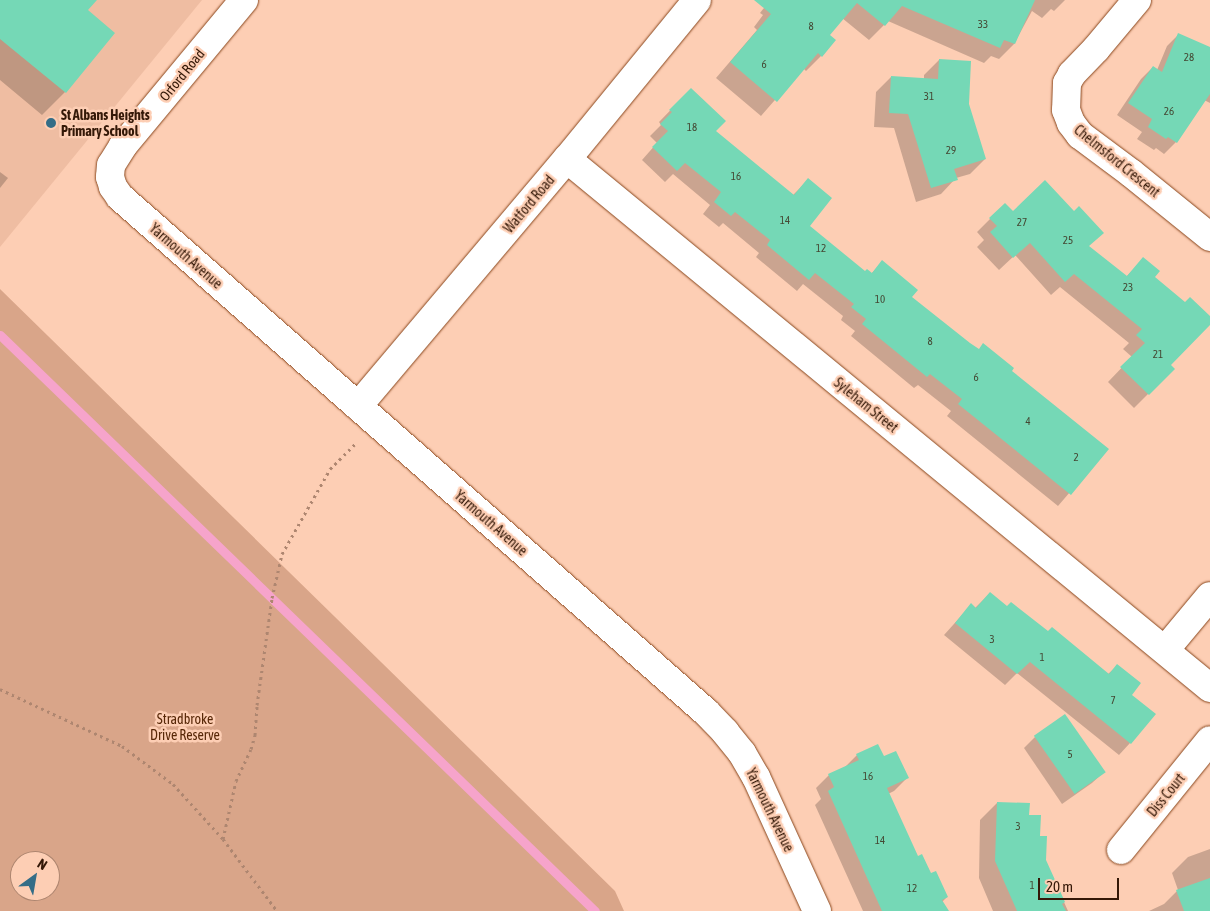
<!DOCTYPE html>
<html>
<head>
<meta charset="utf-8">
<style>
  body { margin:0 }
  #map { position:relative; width:1210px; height:911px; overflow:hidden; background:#fdceb4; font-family:"Asap Condensed",sans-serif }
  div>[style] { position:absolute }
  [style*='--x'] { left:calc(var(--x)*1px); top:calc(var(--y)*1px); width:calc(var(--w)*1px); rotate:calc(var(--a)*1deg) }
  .built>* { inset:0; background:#efbda2 }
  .green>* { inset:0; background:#d9a589 }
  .shadow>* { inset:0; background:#0003 }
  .stream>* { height:9px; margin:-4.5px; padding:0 4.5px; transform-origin:4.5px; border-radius:4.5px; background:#f6a4cb }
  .building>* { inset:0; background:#75d8b6; transform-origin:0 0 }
  .path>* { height:3px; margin-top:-1.5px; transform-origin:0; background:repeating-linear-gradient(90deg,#ae8670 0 2.5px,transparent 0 6.5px) }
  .roads { filter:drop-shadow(0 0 1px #89461c) drop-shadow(0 0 1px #89461c) }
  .minor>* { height:28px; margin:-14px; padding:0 14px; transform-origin:14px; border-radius:14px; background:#fff }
  .dots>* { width:14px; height:14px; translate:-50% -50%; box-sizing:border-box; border:2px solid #fdceb4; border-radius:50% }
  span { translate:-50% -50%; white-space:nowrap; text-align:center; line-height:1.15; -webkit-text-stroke:5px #fdceb4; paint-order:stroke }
  .number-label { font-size:11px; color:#444833 }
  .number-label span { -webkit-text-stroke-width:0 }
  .street-label { font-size:14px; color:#341807 }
  .poi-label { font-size:14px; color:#341807; font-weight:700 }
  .left { translate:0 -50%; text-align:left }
  .park-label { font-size:14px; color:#572707 }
  .north { position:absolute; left:10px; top:851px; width:50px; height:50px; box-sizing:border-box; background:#fdceb4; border:1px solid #ad856f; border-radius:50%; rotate:32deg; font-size:14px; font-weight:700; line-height:20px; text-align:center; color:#341807 }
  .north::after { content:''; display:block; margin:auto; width:18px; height:22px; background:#346d87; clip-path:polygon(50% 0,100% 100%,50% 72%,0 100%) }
  .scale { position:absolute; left:1038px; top:878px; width:81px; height:22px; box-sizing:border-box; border:2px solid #341807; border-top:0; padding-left:6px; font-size:15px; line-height:18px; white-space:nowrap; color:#341807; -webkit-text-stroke:4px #fdceb4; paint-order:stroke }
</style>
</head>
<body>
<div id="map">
  <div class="built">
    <i style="clip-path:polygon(0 0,202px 0,0 247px)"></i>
  </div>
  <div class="green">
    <i style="clip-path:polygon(evenodd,0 289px,615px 891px,624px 911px,0 911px,0 289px,20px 861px,50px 861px,50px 891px,20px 891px,20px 861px)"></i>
  </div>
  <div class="shadow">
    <i style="clip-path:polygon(0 0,80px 0,86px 11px,114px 33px,65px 92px,42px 115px,0 80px)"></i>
    <i style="clip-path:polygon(770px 0,1065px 0,1054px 11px,1051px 9px,1042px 18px,1032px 11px,1014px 44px,999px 59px,991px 56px,984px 63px,888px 21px,869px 40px,842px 18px,828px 35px,821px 56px,806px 71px,803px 68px,761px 116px,716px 78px,757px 30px,754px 27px,763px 15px,760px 13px)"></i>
    <i style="clip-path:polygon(1178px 35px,1210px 48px,1210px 103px,1204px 100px,1176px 142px,1164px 154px,1156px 148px,1154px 150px,1137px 139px,1142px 132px,1117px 115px,1141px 79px,1153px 67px,1157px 70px,1167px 46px)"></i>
    <i style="clip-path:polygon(939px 60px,985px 159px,970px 174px,956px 178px,941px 194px,916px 202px,894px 128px,874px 127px,876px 92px,891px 77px,924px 79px,924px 75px)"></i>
    <i style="clip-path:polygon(691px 89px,714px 131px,793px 195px,808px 180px,808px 226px,865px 273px,871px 274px,882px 262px,910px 297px,969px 344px,1010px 371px,1107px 449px,1058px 506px,947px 416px,951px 411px,918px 385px,914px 388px,851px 336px,855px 331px,841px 320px,843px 316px,803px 284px,797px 291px,756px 257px,759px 253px,723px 223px,719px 227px,703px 214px,710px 205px,673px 174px,665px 182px,642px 160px,657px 143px,650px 136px,661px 125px,659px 122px)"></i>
    <i style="clip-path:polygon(0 172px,8px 178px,0 188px)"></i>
    <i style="clip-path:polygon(1013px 213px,1088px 247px,1126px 277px,1143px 259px,1153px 277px,1185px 304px,1210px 318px,1210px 324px,1169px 365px,1173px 369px,1134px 408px,1108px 382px,1132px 357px,1123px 349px,1129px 343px,1060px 287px,1051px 295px,1015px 255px,999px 270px,977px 247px,984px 240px,977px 232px,990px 219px)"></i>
    <i style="clip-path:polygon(990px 593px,1007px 608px,1048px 632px,1108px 674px,1117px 666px,1130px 695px,1130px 743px,1119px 755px,1017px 673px,1005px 685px,944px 635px,971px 605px,975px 608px)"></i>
    <i style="clip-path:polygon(1035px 737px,1104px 772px,1092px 783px,1062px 804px,1024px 748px)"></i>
    <i style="clip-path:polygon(857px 755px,883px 758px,907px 778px,894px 791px,888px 794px,917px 858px,947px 897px,942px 902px,948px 911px,863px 911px,815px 805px,821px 799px,816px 788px,829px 775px,843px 769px)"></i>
    <i style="clip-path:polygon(997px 803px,1028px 816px,1039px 837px,1045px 860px,1068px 911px,993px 911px,979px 878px,980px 820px)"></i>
    <i style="clip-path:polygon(1210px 849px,1210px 911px,1149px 911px,1164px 904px,1178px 890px,1172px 873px,1188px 857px)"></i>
  </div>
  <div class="stream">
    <i style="--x:0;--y:335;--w:828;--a:44.07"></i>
  </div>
  <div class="building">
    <i style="clip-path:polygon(0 0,97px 0,88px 10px,115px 33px,66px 93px,0 39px)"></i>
    <i style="clip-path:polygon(754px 0,1035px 0,1015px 44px,1004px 40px,1000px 48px,902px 6px,885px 26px,857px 3px,830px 35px,836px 40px,822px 57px,818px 53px,777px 102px,730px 62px,771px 14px)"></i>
    <i style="clip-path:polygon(1178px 33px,1210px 47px,1210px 94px,1177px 143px,1168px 137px,1166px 139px,1148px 127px,1152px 119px,1128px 103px,1153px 66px,1162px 72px)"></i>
    <i style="clip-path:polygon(939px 59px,971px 61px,969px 104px,986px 159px,954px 169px,958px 180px,931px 188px,908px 114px,889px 113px,891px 76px,938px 79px)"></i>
    <i style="clip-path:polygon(691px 88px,726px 121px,716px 131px,794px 195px,808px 178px,832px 198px,810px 226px,865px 271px,867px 269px,872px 273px,882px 260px,918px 290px,912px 297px,970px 343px,979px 349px,983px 343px,1014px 368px,1012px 371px,1109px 449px,1071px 495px,958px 404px,962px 399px,930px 374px,927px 377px,862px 324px,866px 319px,851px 307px,854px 304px,815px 273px,809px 280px,767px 245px,770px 240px,735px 212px,731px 216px,714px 202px,721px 192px,685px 163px,677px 171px,652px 147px,668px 131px,660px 124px,672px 112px,669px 110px)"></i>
    <i style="clip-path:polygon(1045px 180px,1074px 211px,1079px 206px,1104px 233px,1089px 246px,1127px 276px,1143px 257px,1160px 271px,1155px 277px,1185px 302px,1190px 297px,1210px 316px,1210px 325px,1171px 365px,1175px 369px,1149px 395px,1120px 367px,1145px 343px,1136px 335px,1142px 329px,1074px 274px,1065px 282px,1030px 243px,1013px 258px,990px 232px,997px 226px,989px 218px,1005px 203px,1013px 211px)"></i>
    <i style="clip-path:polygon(990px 592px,1007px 606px,1011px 602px,1048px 631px,1052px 627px,1109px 674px,1117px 664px,1141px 683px,1132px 695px,1156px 714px,1131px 744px,1030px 662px,1017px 674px,955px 623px,971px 603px,976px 608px)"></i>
    <i style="left:1065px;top:714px;width:71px;height:38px;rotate:55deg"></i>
    <i style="clip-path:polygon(878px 744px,884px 756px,896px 751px,909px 778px,887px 788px,918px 856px,922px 854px,931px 873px,936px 871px,948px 897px,942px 900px,949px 911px,882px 911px,828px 791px,834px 787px,828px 774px,859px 760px,856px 754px)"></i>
    <i style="clip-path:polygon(997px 802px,1030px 803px,1029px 815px,1041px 815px,1040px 836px,1047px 836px,1046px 860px,1065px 902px,1062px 904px,1066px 911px,1017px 911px,995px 861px)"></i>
    <i style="clip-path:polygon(1210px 878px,1210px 911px,1184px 911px,1176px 890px)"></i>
  </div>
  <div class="path">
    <i style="--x:0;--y:689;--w:135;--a:25"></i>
    <i style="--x:122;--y:746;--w:64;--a:36.7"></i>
    <i style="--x:173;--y:784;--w:74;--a:47.7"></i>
    <i style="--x:223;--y:839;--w:90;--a:53.1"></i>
    <i style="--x:223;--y:839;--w:59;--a:-77.4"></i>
    <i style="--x:236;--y:781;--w:35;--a:-65"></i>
    <i style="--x:251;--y:749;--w:15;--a:-74"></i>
    <i style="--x:255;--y:735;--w:30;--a:-86"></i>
    <i style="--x:257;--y:705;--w:108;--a:-82"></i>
    <i style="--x:272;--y:598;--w:45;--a:-77.2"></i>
    <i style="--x:282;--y:554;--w:98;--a:-60.5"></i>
    <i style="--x:330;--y:469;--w:37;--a:-45"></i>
  </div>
  <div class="roads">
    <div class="minor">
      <i style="--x:244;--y:0;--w:190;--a:129.7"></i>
      <i style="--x:123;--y:146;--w:22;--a:122"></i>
      <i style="--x:111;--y:165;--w:12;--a:95"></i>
      <i style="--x:110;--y:177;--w:10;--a:73"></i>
      <i style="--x:113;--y:187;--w:12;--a:55"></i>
      <i style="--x:120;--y:197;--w:780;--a:41.31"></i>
      <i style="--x:706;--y:712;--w:28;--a:46"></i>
      <i style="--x:725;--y:732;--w:27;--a:51"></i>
      <i style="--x:742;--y:753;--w:28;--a:60"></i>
      <i style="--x:756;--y:777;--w:147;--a:65.5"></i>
      <i style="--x:1137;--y:0;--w:64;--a:129.9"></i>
      <i style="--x:1096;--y:49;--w:35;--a:134"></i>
      <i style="--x:1072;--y:74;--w:10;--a:119"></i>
      <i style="--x:1067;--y:83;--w:27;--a:92"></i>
      <i style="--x:1066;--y:110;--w:14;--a:69"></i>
      <i style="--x:1071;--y:123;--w:15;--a:53"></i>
      <i style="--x:1080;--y:135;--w:64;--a:36.7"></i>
      <i style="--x:1131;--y:173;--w:102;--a:39"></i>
      <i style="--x:567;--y:159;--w:833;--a:39.44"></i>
      <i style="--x:358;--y:406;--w:324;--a:-49.8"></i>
      <i style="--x:567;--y:159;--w:205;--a:-50.7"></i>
      <i style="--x:1165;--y:650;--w:70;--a:-50.2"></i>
      <i style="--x:1121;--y:850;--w:141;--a:-51"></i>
    </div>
  </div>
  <div class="dots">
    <i style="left:51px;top:123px;background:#346d87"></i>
  </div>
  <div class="number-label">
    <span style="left:983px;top:24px">33</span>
    <span style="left:811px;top:26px">8</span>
    <span style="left:1189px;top:57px">28</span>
    <span style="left:764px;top:64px">6</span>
    <span style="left:929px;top:96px">31</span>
    <span style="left:1169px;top:111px">26</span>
    <span style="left:692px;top:127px">18</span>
    <span style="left:951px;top:150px">29</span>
    <span style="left:736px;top:176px">16</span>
    <span style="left:785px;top:220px">14</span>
    <span style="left:1022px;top:222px">27</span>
    <span style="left:1068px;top:240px">25</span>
    <span style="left:821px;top:248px">12</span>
    <span style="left:1128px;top:287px">23</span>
    <span style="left:880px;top:299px">10</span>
    <span style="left:930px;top:341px">8</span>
    <span style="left:1158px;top:354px">21</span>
    <span style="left:976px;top:377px">6</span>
    <span style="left:1028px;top:421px">4</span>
    <span style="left:1076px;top:457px">2</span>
    <span style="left:992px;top:639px">3</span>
    <span style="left:1042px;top:657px">1</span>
    <span style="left:1113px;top:700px">7</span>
    <span style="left:1070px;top:754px">5</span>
    <span style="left:868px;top:776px">16</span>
    <span style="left:1018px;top:826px">3</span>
    <span style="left:880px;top:840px">14</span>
    <span style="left:1032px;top:885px">1</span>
    <span style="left:912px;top:888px">12</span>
  </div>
  <div class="street-label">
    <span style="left:182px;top:75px;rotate:-51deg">Orford Road</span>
    <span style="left:1117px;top:161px;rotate:39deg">Chelmsford Crescent</span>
    <span style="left:529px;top:204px;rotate:-50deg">Watford Road</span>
    <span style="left:186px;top:256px;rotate:41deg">Yarmouth Avenue</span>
    <span style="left:866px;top:405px;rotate:39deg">Syleham Street</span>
    <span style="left:491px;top:523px;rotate:41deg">Yarmouth Avenue</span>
    <span style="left:1166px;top:795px;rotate:-51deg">Diss Court</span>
    <span style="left:770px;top:810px;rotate:64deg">Yarmouth Avenue</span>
  </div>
  <div class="poi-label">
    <span class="left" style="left:61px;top:123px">St Albans Heights<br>Primary School</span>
  </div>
  <div class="park-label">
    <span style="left:185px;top:727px">Stradbroke<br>Drive Reserve</span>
  </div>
  <div class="north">N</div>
  <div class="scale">20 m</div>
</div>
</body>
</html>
